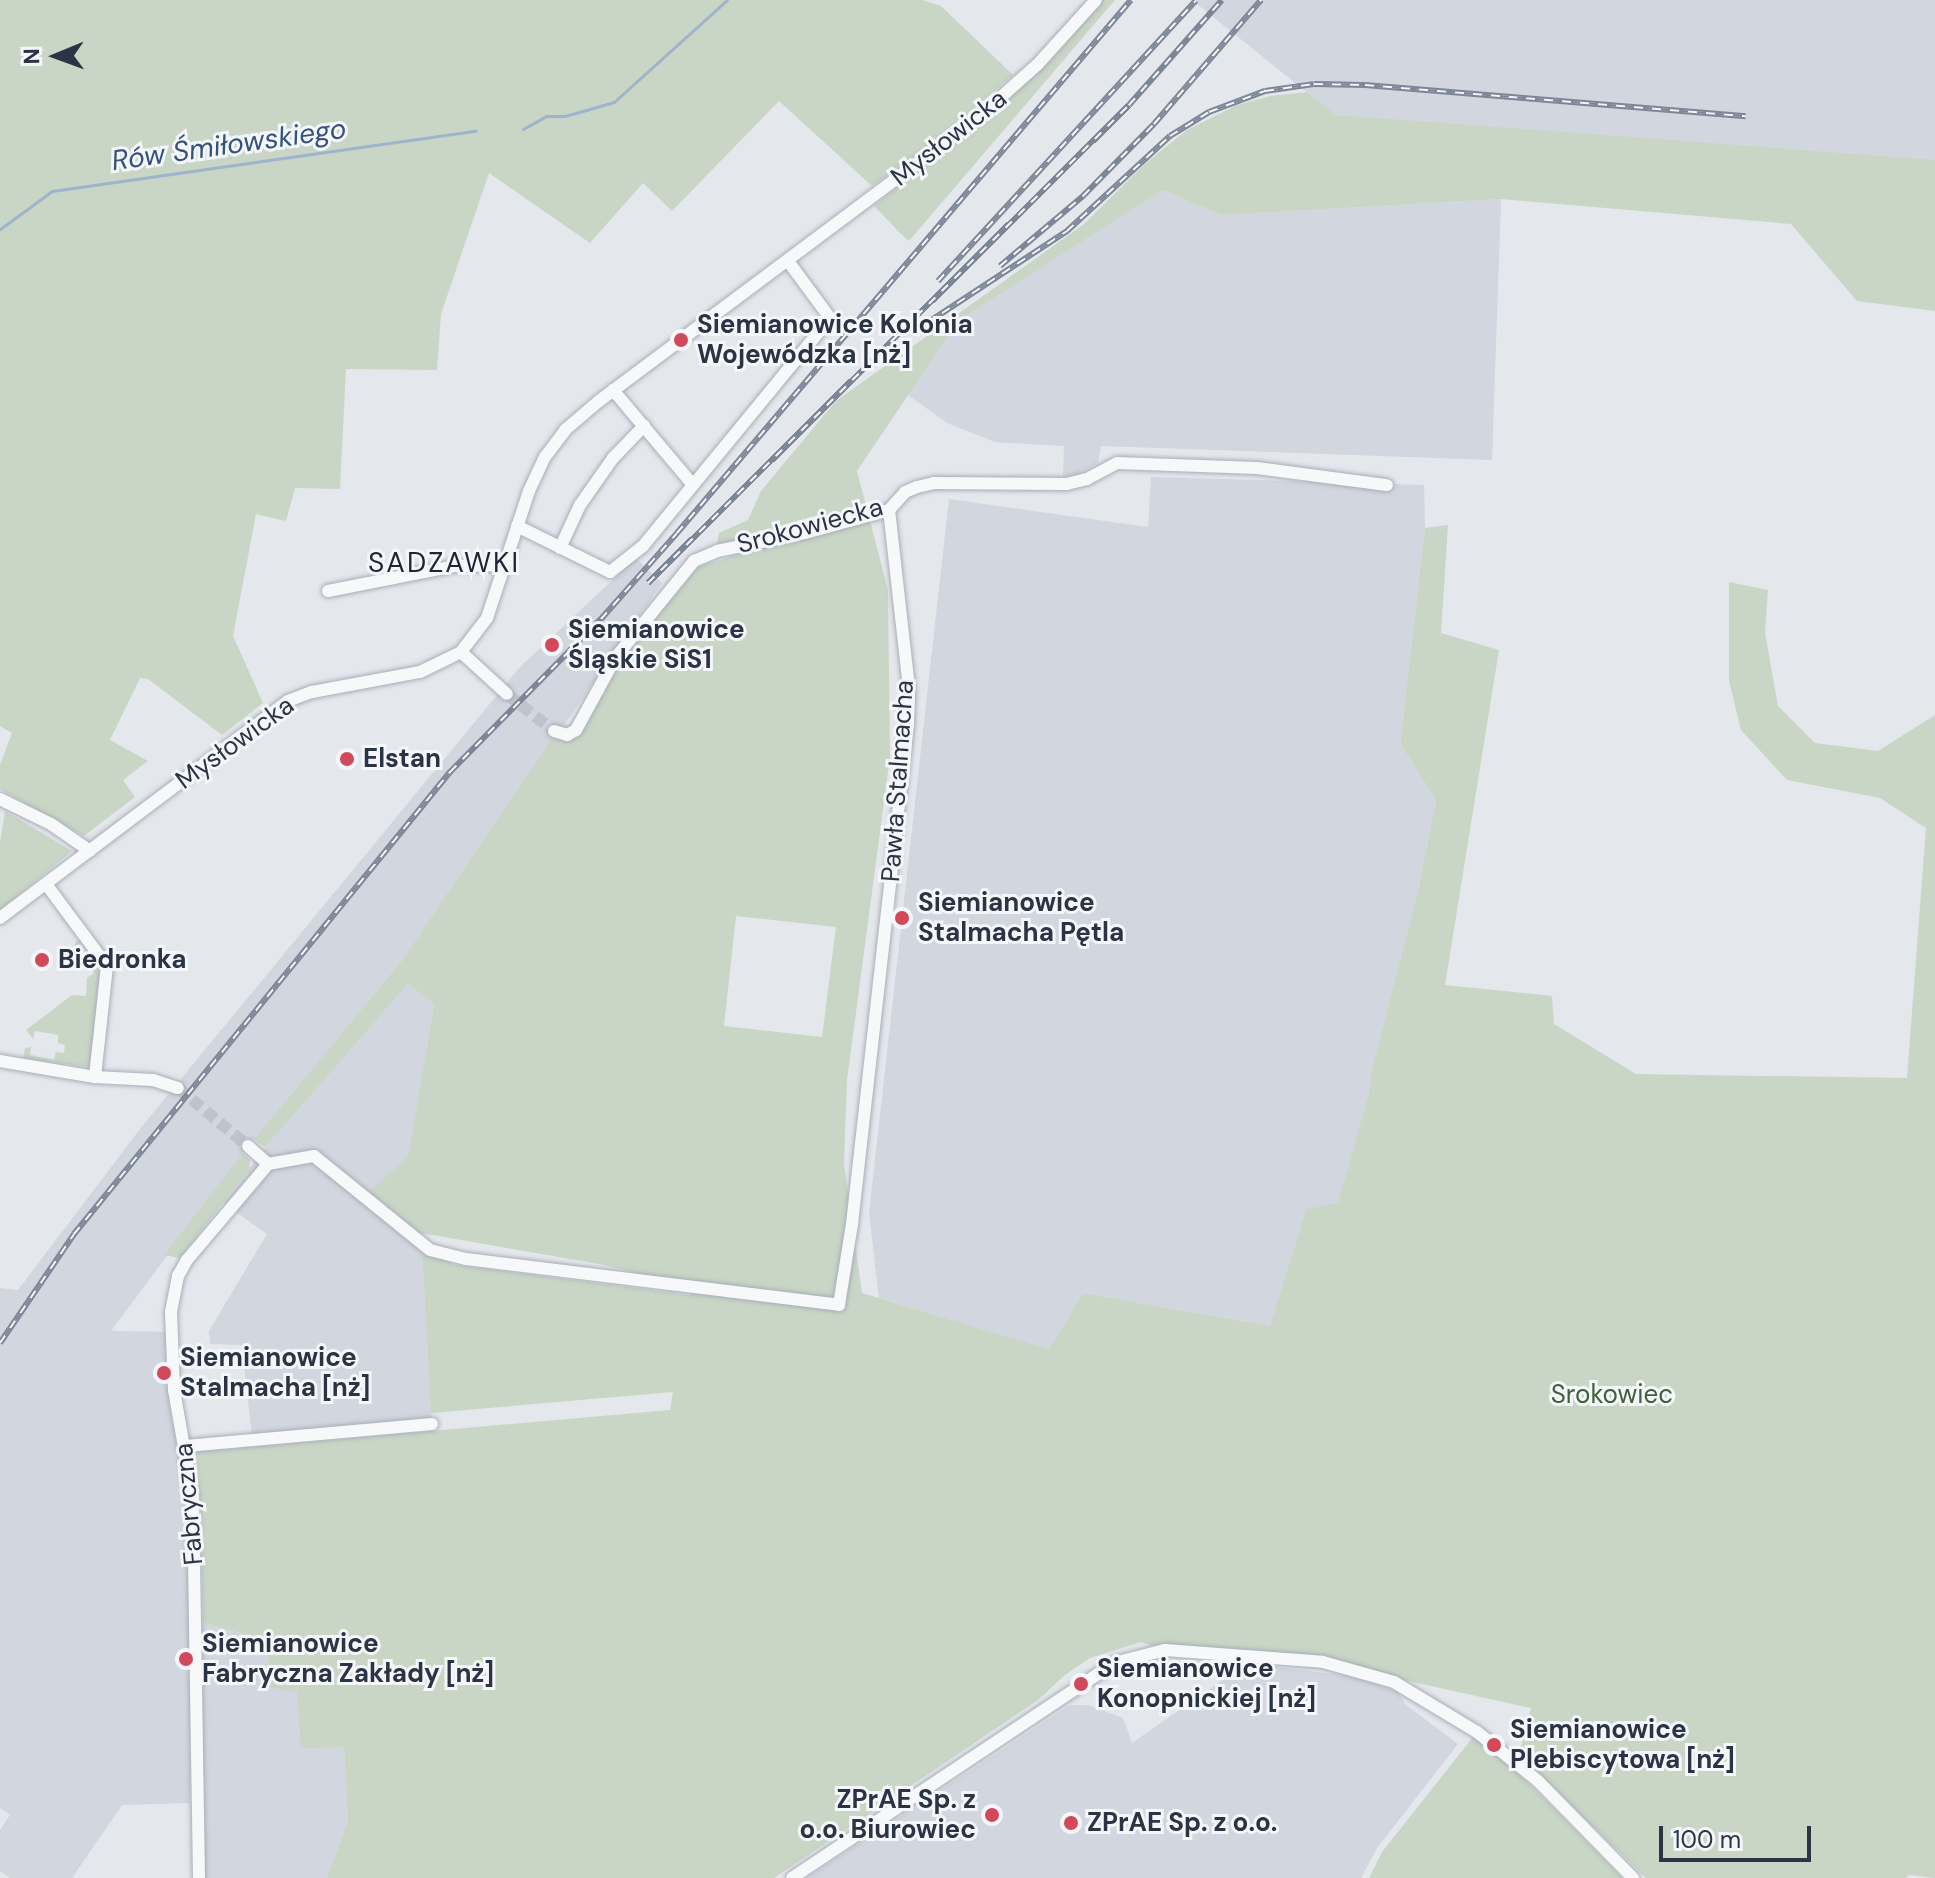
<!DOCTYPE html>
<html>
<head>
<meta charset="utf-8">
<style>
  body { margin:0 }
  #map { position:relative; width:1935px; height:1878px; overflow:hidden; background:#e4e7ec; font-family:"DM Sans",sans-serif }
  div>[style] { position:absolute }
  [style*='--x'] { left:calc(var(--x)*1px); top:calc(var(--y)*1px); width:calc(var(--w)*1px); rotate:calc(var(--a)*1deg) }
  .built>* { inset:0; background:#d2d6de }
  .green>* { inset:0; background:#c9d6c5 }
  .stream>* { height:3px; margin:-1.5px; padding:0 1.5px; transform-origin:1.5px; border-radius:1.5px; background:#9fb4cc }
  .minor-tunnel>* { height:12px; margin-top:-6px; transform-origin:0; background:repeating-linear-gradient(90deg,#bfc3cb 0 12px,transparent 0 18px) }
  .roads { filter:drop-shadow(0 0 2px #a9aeb7) drop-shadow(0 0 2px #a9aeb7) }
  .minor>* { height:12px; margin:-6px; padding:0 6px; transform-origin:6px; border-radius:6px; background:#f7f8fa }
  .rail>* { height:6px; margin-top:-3px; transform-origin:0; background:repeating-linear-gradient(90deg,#f4f6f9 0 9px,#7d8696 0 18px); box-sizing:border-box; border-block:2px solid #7d8696 }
  .dots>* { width:22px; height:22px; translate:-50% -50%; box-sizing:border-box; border:4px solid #f4f6f9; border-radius:50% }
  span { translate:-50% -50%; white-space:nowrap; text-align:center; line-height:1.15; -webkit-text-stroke:6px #f4f6f9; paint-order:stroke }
  .street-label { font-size:26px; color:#2b3445 }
  .poi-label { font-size:26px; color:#2b3445; font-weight:700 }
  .left { translate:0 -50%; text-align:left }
  .right { translate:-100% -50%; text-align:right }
  .park-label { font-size:26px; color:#3f6138 }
  .water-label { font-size:28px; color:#34527a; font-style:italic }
  .neighbourhood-label { font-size:28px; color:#1d2536; letter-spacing:2px }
  .north { position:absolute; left:16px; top:16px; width:80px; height:80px; -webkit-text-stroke:6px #f4f6f9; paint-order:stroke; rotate:269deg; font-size:22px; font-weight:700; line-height:32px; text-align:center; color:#2b3445 }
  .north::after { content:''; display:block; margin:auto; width:28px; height:36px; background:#2b3445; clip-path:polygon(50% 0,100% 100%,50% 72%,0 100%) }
  .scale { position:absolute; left:1659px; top:1826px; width:152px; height:36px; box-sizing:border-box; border:4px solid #2b3445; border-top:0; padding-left:10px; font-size:24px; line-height:28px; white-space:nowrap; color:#2b3445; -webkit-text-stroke:6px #f4f6f9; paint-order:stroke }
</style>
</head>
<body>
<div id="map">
  <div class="built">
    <i style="clip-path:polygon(1192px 0,1935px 0,1935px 168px,1335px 115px)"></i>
    <i style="clip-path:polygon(1163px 190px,1221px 215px,1501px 199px,1492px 460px,1101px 446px,1098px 463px,1075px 476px,1063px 476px,1064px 446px,995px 442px,947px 423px,908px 395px,958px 321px)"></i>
    <i style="clip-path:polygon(1151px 477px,1424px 485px,1425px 528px,1400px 744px,1436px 800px,1417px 895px,1372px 1068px,1369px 1092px,1338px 1204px,1306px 1209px,1270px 1326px,1083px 1293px,1049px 1349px,879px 1298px,869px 1213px,949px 499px,1148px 527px)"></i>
    <i style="clip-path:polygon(636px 558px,662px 583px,403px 959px,254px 1139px,111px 1331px,176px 1332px,190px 1526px,190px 1803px,122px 1805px,72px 1878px,10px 1878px,0 1871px,0 1830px,10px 1815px,0 1808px,0 1288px,18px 1290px,143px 1125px,520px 667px)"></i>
    <i style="clip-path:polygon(408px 984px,434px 1004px,408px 1156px,369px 1192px,421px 1233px,432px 1424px,252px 1436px,242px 1345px,210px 1344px,209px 1331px,267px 1234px,223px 1203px,275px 1135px)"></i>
    <i style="clip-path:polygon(203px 1623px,267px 1640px,270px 1688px,297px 1691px,344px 1747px,348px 1820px,327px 1878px,204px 1878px)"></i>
    <i style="clip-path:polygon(1247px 1663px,1356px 1677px,1398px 1692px,1405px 1704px,1458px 1744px,1377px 1848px,1361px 1878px,807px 1878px,1070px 1705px,1088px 1705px,1123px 1718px,1132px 1743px)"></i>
  </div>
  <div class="green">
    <i style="clip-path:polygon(0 0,923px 0,941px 6px,1013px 75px,945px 133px,872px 186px,779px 101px,672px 211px,643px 183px,590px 243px,489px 173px,441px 314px,437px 370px,346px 369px,340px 489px,295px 488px,286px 521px,256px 514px,233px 636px,263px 703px,222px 735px,148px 679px,140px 678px,110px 740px,148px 761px,123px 780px,135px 797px,84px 836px,0 789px,0 765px,12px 733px,0 726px)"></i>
    <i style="clip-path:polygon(1102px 0,1115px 0,909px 241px,902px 235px,874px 206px,1028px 81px)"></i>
    <i style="clip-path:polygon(evenodd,1307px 92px,1336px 115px,1935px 160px,1935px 311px,1857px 301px,1791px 224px,1501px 199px,1221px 215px,1163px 190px,958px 321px,857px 471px,888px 590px,890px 757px,847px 1080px,844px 1164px,862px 1293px,1049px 1349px,1083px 1293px,1270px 1326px,1306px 1209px,1338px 1203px,1369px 1092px,1372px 1068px,1417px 895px,1436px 800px,1400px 744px,1425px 528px,1448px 525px,1441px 633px,1499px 650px,1445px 985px,1552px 996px,1554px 1024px,1636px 1074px,1907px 1078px,1926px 828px,1880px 798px,1787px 780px,1741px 730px,1729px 681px,1729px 582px,1768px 590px,1765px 633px,1778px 706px,1815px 743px,1878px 751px,1935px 715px,1935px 1878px,1909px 1875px,1906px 1878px,1646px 1878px,1519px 1754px,1531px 1708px,1336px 1665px,1165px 1650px,1141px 1642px,1090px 1658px,1065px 1675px,1038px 1700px,774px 1878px,327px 1878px,348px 1820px,344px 1747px,301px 1748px,297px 1692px,270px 1688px,267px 1640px,203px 1623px,201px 1502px,193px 1452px,670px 1410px,673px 1392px,431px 1413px,422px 1251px,455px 1265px,690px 1295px,693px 1286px,599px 1264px,421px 1233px,369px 1192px,408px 1156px,434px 1004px,408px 984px,265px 1147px,254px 1139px,403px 959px,554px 736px,583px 730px,625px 653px,698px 567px,756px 549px,759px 535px,717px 544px,719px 533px,748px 520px,761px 491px,836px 401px,1084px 224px,1147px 162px,1187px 130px,1237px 105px,1270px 96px,1307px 92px,736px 916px,836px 927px,822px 1037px,724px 1026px,736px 916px)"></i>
    <i style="clip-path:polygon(5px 811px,72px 851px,0 910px,0 843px)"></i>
    <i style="clip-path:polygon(76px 941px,83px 941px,100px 963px,103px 975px,89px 1067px,23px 1058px,25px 1048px,31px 1047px,30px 1055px,54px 1060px,56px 1052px,64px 1053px,65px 1045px,58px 1043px,58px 1035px,35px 1031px,33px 1039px,26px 1030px,72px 995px,86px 996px,87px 978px,94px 973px,90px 967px,95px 962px,81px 943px,74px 947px)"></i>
    <i style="clip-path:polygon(243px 1153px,250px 1160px,249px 1169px,191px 1244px,180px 1258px,164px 1255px)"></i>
    <i style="clip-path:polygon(1477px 1732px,1567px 1822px,1622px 1878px,1369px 1878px,1382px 1852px)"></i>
  </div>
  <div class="stream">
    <i style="--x:523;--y:129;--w:26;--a:-29"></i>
    <i style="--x:546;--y:116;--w:19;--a:0"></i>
    <i style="--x:565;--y:116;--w:51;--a:-15.9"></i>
    <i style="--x:614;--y:102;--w:152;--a:-42.1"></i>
    <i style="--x:0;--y:229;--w:64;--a:-36.2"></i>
    <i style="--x:52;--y:191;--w:428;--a:-8.1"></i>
  </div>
  <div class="minor-tunnel">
    <i style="--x:507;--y:694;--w:60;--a:38.2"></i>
    <i style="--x:178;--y:1088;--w:91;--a:39.6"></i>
  </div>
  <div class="roads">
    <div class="minor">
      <i style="--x:613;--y:390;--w:124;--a:49.9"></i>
      <i style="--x:517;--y:526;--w:104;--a:26.3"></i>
      <i style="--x:610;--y:572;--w:42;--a:-38.2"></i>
      <i style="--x:643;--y:546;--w:295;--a:-50.6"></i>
      <i style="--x:830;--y:318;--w:71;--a:-126.4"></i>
      <i style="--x:560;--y:548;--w:47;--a:-65.1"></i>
      <i style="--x:580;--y:505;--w:57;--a:-54.9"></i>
      <i style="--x:613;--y:458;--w:45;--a:-45.9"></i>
      <i style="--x:328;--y:591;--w:130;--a:-11.1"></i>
      <i style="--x:456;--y:566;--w:49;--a:-1.2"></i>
      <i style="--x:461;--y:652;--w:62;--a:42.4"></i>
      <i style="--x:554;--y:731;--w:14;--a:17"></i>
      <i style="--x:567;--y:735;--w:10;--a:-29"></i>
      <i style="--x:576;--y:730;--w:83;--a:-61.3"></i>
      <i style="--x:616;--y:657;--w:124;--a:-50.9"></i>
      <i style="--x:694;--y:561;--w:25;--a:-23"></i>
      <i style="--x:717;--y:551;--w:90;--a:-11.6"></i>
      <i style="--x:805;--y:533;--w:87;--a:-15.3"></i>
      <i style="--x:889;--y:510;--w:24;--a:-48"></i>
      <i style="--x:905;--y:492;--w:13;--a:-23"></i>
      <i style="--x:917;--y:487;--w:17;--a:-13"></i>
      <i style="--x:934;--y:483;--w:133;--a:0.4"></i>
      <i style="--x:1067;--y:484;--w:21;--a:-14"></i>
      <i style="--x:1087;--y:479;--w:34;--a:-28"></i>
      <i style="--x:1117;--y:463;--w:140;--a:2"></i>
      <i style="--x:1257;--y:468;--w:131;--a:7.5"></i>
      <i style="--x:0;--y:799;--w:57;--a:26.1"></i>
      <i style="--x:51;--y:824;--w:47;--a:34.7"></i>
      <i style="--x:46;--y:884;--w:102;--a:53.4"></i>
      <i style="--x:107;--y:966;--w:112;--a:96.2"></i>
      <i style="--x:0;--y:918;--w:361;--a:-37"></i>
      <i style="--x:288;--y:701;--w:26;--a:-21"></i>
      <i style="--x:312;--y:692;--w:110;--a:-10.5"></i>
      <i style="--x:420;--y:672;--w:46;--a:-26"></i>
      <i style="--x:461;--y:652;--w:43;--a:-52.6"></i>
      <i style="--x:487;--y:618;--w:134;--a:-71.7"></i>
      <i style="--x:529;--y:491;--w:38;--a:-65"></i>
      <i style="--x:545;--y:457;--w:34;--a:-53"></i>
      <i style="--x:565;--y:430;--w:45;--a:-40.5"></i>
      <i style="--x:599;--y:401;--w:477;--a:-36.8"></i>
      <i style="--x:981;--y:115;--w:76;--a:-41.8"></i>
      <i style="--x:1038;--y:64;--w:86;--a:-47.8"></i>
      <i style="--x:0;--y:1061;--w:96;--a:9.6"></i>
      <i style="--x:95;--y:1077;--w:58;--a:3"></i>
      <i style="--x:153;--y:1080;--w:26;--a:18"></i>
      <i style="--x:248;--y:1146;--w:27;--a:42"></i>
      <i style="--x:186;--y:1446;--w:247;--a:-5.1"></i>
      <i style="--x:199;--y:1878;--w:380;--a:-90.9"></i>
      <i style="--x:193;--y:1498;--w:110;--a:-100"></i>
      <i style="--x:174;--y:1390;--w:78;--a:-92.2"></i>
      <i style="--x:171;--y:1312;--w:37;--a:-79"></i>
      <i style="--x:178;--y:1276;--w:18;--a:-61"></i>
      <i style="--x:187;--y:1260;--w:126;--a:-49.8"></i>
      <i style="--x:268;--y:1164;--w:47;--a:-9.9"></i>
      <i style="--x:314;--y:1156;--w:149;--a:39"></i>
      <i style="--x:430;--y:1250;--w:37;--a:14"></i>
      <i style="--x:466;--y:1259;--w:376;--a:7"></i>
      <i style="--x:839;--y:1305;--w:82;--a:-80.9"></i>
      <i style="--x:852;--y:1224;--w:503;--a:-83.61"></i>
      <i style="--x:908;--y:724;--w:36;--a:-88"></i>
      <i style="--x:909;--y:688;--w:179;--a:-96.4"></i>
      <i style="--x:792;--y:1878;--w:387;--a:-33.7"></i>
      <i style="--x:1114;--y:1663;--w:53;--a:-14.3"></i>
      <i style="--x:1165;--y:1650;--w:158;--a:4.3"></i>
      <i style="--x:1323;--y:1662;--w:74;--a:15.7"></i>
      <i style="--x:1394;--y:1682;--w:97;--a:31.1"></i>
      <i style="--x:1477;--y:1732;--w:78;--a:38.8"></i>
      <i style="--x:1538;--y:1781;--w:136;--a:45.6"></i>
    </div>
  </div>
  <div class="rail">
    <i style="--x:1000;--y:266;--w:109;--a:-40.1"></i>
    <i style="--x:1083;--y:196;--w:101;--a:-45.4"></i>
    <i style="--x:1154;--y:124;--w:164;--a:-49.2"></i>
    <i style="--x:938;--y:281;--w:381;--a:-47.4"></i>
    <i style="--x:927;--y:323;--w:168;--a:-33.3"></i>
    <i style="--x:1067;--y:231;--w:140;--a:-42.7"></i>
    <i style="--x:1170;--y:136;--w:46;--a:-31.6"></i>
    <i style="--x:1209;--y:112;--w:60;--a:-20.6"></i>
    <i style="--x:1265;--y:91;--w:49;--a:-8.1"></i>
    <i style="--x:1314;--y:84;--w:51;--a:1.1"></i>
    <i style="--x:1365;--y:85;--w:382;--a:4.7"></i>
    <i style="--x:648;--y:583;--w:678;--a:-44.82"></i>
    <i style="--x:1129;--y:105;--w:140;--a:-48.5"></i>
    <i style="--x:0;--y:1343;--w:132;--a:-55.8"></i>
    <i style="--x:74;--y:1234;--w:596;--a:-50.86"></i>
    <i style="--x:450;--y:772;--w:215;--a:-45.4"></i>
    <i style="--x:601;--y:619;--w:115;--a:-48.5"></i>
    <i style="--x:677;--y:533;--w:700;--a:-49.58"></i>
  </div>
  <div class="dots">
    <i style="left:681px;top:340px;background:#d1495b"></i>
    <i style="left:552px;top:645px;background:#d1495b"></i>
    <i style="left:347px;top:759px;background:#d1495b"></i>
    <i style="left:902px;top:918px;background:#d1495b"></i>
    <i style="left:42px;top:960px;background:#d1495b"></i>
    <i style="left:164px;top:1373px;background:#d1495b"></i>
    <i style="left:186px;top:1659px;background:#d1495b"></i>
    <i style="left:1081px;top:1684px;background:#d1495b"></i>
    <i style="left:1494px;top:1745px;background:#d1495b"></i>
    <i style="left:992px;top:1815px;background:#d1495b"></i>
    <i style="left:1071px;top:1823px;background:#d1495b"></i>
  </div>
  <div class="street-label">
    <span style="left:949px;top:138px;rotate:-38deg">Mysłowicka</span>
    <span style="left:810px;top:526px;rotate:-15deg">Srokowiecka</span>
    <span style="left:235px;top:743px;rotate:-36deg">Mysłowicka</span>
    <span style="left:898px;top:781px;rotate:-86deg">Pawła Stalmacha</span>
    <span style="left:189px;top:1504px;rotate:-95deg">Fabryczna</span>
  </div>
  <div class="poi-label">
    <span class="left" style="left:697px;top:340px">Siemianowice Kolonia<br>Wojewódzka [nż]</span>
    <span class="left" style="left:568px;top:645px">Siemianowice<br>Śląskie SiS1</span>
    <span class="left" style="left:363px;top:759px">Elstan</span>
    <span class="left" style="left:918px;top:918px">Siemianowice<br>Stalmacha Pętla</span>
    <span class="left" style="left:58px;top:960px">Biedronka</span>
    <span class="left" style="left:180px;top:1373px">Siemianowice<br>Stalmacha [nż]</span>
    <span class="left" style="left:202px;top:1659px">Siemianowice<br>Fabryczna Zakłady [nż]</span>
    <span class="left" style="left:1097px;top:1684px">Siemianowice<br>Konopnickiej [nż]</span>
    <span class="left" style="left:1510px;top:1745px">Siemianowice<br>Plebiscytowa [nż]</span>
    <span class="right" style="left:976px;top:1815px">ZPrAE Sp. z<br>o.o. Biurowiec</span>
    <span class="left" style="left:1087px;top:1823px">ZPrAE Sp. z o.o.</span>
  </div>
  <div class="park-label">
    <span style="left:1612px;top:1395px">Srokowiec</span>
  </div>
  <div class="water-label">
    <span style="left:229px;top:145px;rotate:-8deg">Rów Śmiłowskiego</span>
  </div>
  <div class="neighbourhood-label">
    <span style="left:444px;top:563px">SADZAWKI</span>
  </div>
  <div class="north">N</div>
  <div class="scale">100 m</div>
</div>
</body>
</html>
